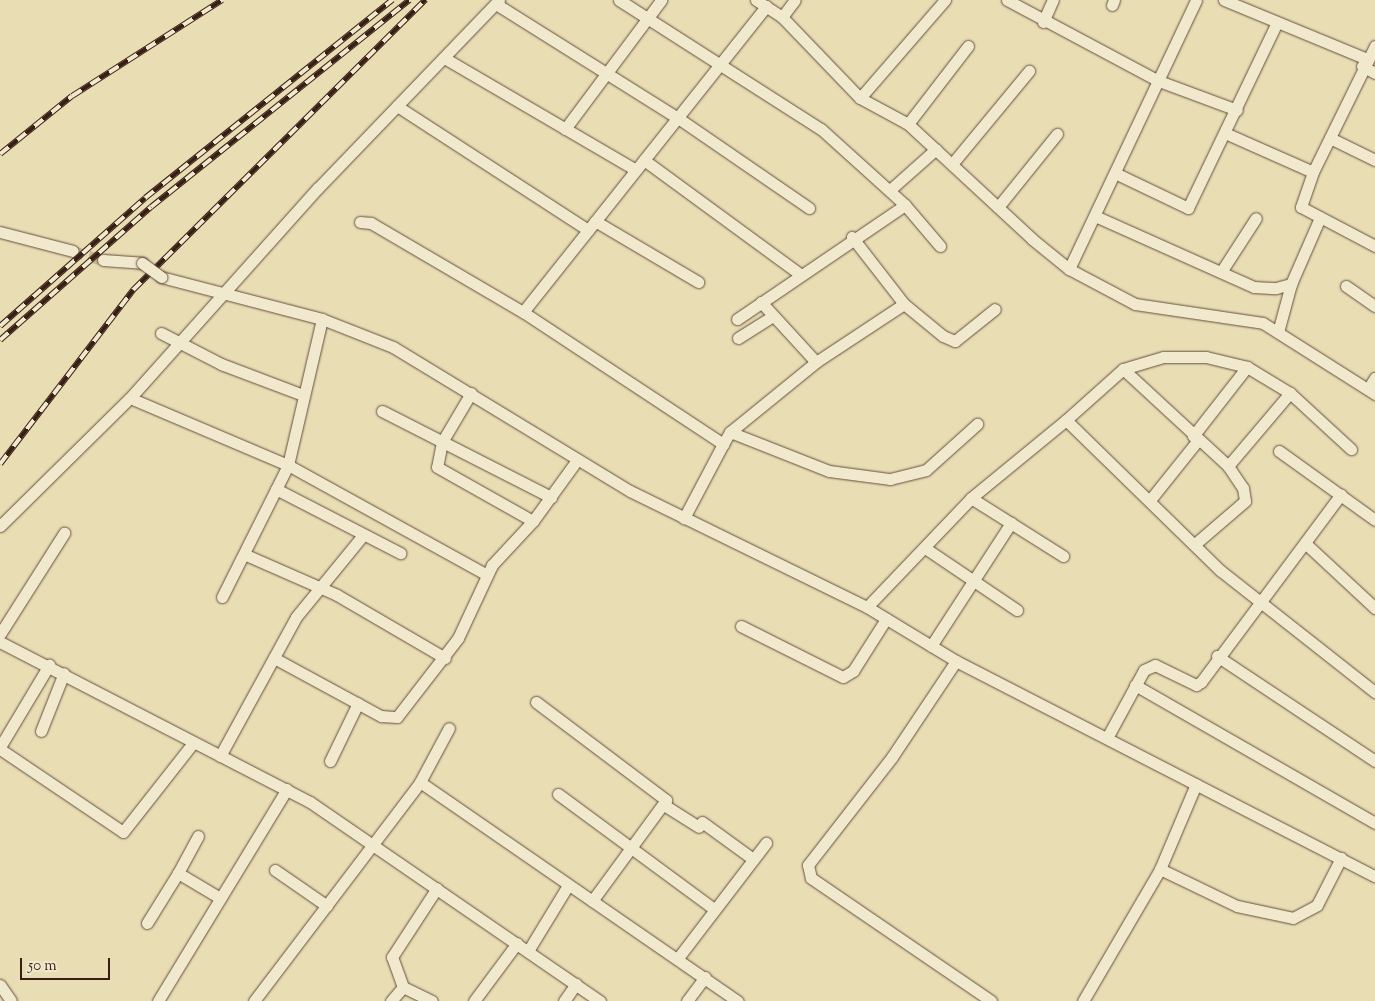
<!DOCTYPE html>
<html>
<head>
<meta charset="utf-8">
<style>
  body { margin:0 }
  #map { position:relative; width:1375px; height:1001px; overflow:hidden; background:#e9ddb4; font-family:"Sorts Mill Goudy",serif }
  div>[style] { position:absolute }
  [style*='--x'] { left:calc(var(--x)*1px); top:calc(var(--y)*1px); width:calc(var(--w)*1px); rotate:calc(var(--a)*1deg) }
  .minor-tunnel>* { height:11px; margin-top:-5.5px; transform-origin:0; background:repeating-linear-gradient(90deg,#c6b794 0 11px,transparent 0 16.5px) }
  .roads { filter:drop-shadow(0 0 1px #644e3d) drop-shadow(0 0 1px #644e3d) }
  .minor>* { height:11px; margin:-5.5px; padding:0 5.5px; transform-origin:5.5px; border-radius:5.5px; background:#f1e9ce }
  .rail>* { height:5.5px; margin-top:-2.75px; transform-origin:0; background:repeating-linear-gradient(90deg,#f1e9ce 0 11px,#381f15 0 22px); box-sizing:border-box; border-block:1px solid #381f15 }
  .bridges { filter:drop-shadow(0 0 1px #644e3d) drop-shadow(0 0 1px #644e3d) }
  .minor-bridge>* { height:11px; margin:-5.5px; padding:0 5.5px; transform-origin:5.5px; border-radius:5.5px; background:#f1e9ce }
  span { translate:-50% -50%; white-space:nowrap; text-align:center; line-height:1.15; -webkit-text-stroke:5px #f1e9ce; paint-order:stroke }
  .scale { position:absolute; left:20px; top:958px; width:90px; height:22px; box-sizing:border-box; border:2px solid #381f15; border-top:0; padding-left:6px; font-size:15px; line-height:18px; white-space:nowrap; color:#381f15; -webkit-text-stroke:4px #f1e9ce; paint-order:stroke }
</style>
</head>
<body>
<div id="map">
  <div class="minor-tunnel">
    <i style="--x:73;--y:251;--w:31;--a:17"></i>
  </div>
  <div class="roads">
    <div class="minor">
      <i style="--x:619;--y:0;--w:240;--a:32.6"></i>
      <i style="--x:821;--y:129;--w:113;--a:42.1"></i>
      <i style="--x:905;--y:205;--w:203;--a:145.8"></i>
      <i style="--x:756;--y:0;--w:31;--a:33"></i>
      <i style="--x:782;--y:17;--w:112;--a:46.1"></i>
      <i style="--x:860;--y:98;--w:55;--a:28.4"></i>
      <i style="--x:1007;--y:0;--w:172;--a:28.1"></i>
      <i style="--x:1159;--y:81;--w:83;--a:20.4"></i>
      <i style="--x:1224;--y:0;--w:155;--a:22.4"></i>
      <i style="--x:496;--y:4;--w:215;--a:32.1"></i>
      <i style="--x:678;--y:118;--w:159;--a:34.5"></i>
      <i style="--x:1112;--y:5;--w:5;--a:-68"></i>
      <i style="--x:782;--y:17;--w:21;--a:-53"></i>
      <i style="--x:1043;--y:22;--w:24;--a:-66"></i>
      <i style="--x:968;--y:46;--w:98;--a:127.6"></i>
      <i style="--x:908;--y:124;--w:169;--a:42.8"></i>
      <i style="--x:1032;--y:239;--w:48;--a:39"></i>
      <i style="--x:1069;--y:269;--w:75;--a:27.9"></i>
      <i style="--x:1135;--y:304;--w:129;--a:8.4"></i>
      <i style="--x:1263;--y:323;--w:133;--a:32.4"></i>
      <i style="--x:1375;--y:46;--w:140;--a:116.2"></i>
      <i style="--x:1313;--y:172;--w:37;--a:109"></i>
      <i style="--x:1301;--y:207;--w:84;--a:27.8"></i>
      <i style="--x:446;--y:59;--w:220;--a:30.3"></i>
      <i style="--x:1362;--y:66;--w:15;--a:28"></i>
      <i style="--x:860;--y:98;--w:130;--a:-49.1"></i>
      <i style="--x:397;--y:106;--w:228;--a:33"></i>
      <i style="--x:565;--y:129;--w:161;--a:-53.3"></i>
      <i style="--x:1225;--y:133;--w:96;--a:23.9"></i>
      <i style="--x:1330;--y:138;--w:50;--a:26.1"></i>
      <i style="--x:644;--y:160;--w:193;--a:36.2"></i>
      <i style="--x:952;--y:164;--w:121;--a:-50.4"></i>
      <i style="--x:1115;--y:173;--w:81;--a:25.6"></i>
      <i style="--x:1188;--y:208;--w:206;--a:-64.4"></i>
      <i style="--x:891;--y:189;--w:60;--a:-41.6"></i>
      <i style="--x:905;--y:205;--w:54;--a:49.5"></i>
      <i style="--x:998;--y:207;--w:94;--a:-51.1"></i>
      <i style="--x:1095;--y:216;--w:174;--a:24.1"></i>
      <i style="--x:1254;--y:287;--w:22;--a:3"></i>
      <i style="--x:1276;--y:288;--w:16;--a:-15"></i>
      <i style="--x:595;--y:221;--w:120;--a:30.6"></i>
      <i style="--x:360;--y:222;--w:11;--a:5"></i>
      <i style="--x:371;--y:223;--w:176;--a:30.4"></i>
      <i style="--x:523;--y:312;--w:240;--a:33.4"></i>
      <i style="--x:723;--y:444;--w:84;--a:117.8"></i>
      <i style="--x:0;--y:232;--w:75;--a:14.6"></i>
      <i style="--x:103;--y:260;--w:39;--a:4"></i>
      <i style="--x:1069;--y:269;--w:297;--a:-64.7"></i>
      <i style="--x:1221;--y:272;--w:64;--a:-57.1"></i>
      <i style="--x:161;--y:277;--w:166;--a:14.6"></i>
      <i style="--x:322;--y:319;--w:76;--a:21.5"></i>
      <i style="--x:393;--y:347;--w:277;--a:31.3"></i>
      <i style="--x:630;--y:491;--w:264;--a:26.1"></i>
      <i style="--x:867;--y:607;--w:104;--a:31.2"></i>
      <i style="--x:956;--y:661;--w:471;--a:27.2"></i>
      <i style="--x:1346;--y:286;--w:35;--a:35"></i>
      <i style="--x:761;--y:302;--w:81;--a:47.5"></i>
      <i style="--x:904;--y:304;--w:50;--a:39.4"></i>
      <i style="--x:943;--y:336;--w:13;--a:23"></i>
      <i style="--x:955;--y:341;--w:51;--a:-38.7"></i>
      <i style="--x:523;--y:312;--w:391;--a:-51.5"></i>
      <i style="--x:1278;--y:332;--w:50;--a:-74.8"></i>
      <i style="--x:1291;--y:284;--w:70;--a:-66.4"></i>
      <i style="--x:161;--y:333;--w:68;--a:27.3"></i>
      <i style="--x:221;--y:364;--w:88;--a:20.7"></i>
      <i style="--x:738;--y:338;--w:41;--a:-32.2"></i>
      <i style="--x:1123;--y:369;--w:143;--a:42.7"></i>
      <i style="--x:1228;--y:466;--w:27;--a:56"></i>
      <i style="--x:1243;--y:488;--w:13;--a:81"></i>
      <i style="--x:1245;--y:501;--w:66;--a:139.3"></i>
      <i style="--x:1368;--y:389;--w:13;--a:-58"></i>
      <i style="--x:471;--y:393;--w:57;--a:120.6"></i>
      <i style="--x:442;--y:442;--w:25;--a:101"></i>
      <i style="--x:437;--y:467;--w:110;--a:29.4"></i>
      <i style="--x:130;--y:398;--w:172;--a:23"></i>
      <i style="--x:288;--y:465;--w:227;--a:28.9"></i>
      <i style="--x:382;--y:411;--w:190;--a:27"></i>
      <i style="--x:1066;--y:420;--w:76;--a:-41.8"></i>
      <i style="--x:1123;--y:369;--w:42;--a:-16.7"></i>
      <i style="--x:1163;--y:357;--w:43;--a:0"></i>
      <i style="--x:1206;--y:357;--w:42;--a:13.7"></i>
      <i style="--x:1247;--y:367;--w:50;--a:31.2"></i>
      <i style="--x:730;--y:432;--w:106;--a:21.5"></i>
      <i style="--x:829;--y:471;--w:62;--a:7.5"></i>
      <i style="--x:890;--y:479;--w:37;--a:-14"></i>
      <i style="--x:926;--y:470;--w:69;--a:-42"></i>
      <i style="--x:1193;--y:436;--w:88;--a:-52"></i>
      <i style="--x:723;--y:444;--w:14;--a:-60"></i>
      <i style="--x:730;--y:432;--w:111;--a:-39.1"></i>
      <i style="--x:816;--y:362;--w:105;--a:-33.4"></i>
      <i style="--x:904;--y:304;--w:85;--a:-127.8"></i>
      <i style="--x:1279;--y:451;--w:118;--a:35.7"></i>
      <i style="--x:1228;--y:466;--w:96;--a:-49.7"></i>
      <i style="--x:1290;--y:393;--w:83;--a:42.6"></i>
      <i style="--x:276;--y:489;--w:140;--a:27.3"></i>
      <i style="--x:971;--y:498;--w:109;--a:32.2"></i>
      <i style="--x:1150;--y:500;--w:77;--a:-51.3"></i>
      <i style="--x:0;--y:526;--w:182;--a:-44.6"></i>
      <i style="--x:130;--y:398;--w:282;--a:-48.2"></i>
      <i style="--x:318;--y:188;--w:261;--a:-46.1"></i>
      <i style="--x:1305;--y:543;--w:96;--a:42.9"></i>
      <i style="--x:925;--y:548;--w:111;--a:34"></i>
      <i style="--x:246;--y:555;--w:99;--a:23.7"></i>
      <i style="--x:337;--y:595;--w:125;--a:30.3"></i>
      <i style="--x:222;--y:597;--w:148;--a:-63.4"></i>
      <i style="--x:288;--y:465;--w:150;--a:-76.9"></i>
      <i style="--x:867;--y:607;--w:151;--a:-46.3"></i>
      <i style="--x:971;--y:498;--w:123;--a:-39.4"></i>
      <i style="--x:1066;--y:420;--w:216;--a:44.3"></i>
      <i style="--x:1221;--y:571;--w:196;--a:38.2"></i>
      <i style="--x:741;--y:626;--w:114;--a:26.6"></i>
      <i style="--x:843;--y:677;--w:12;--a:-31"></i>
      <i style="--x:853;--y:671;--w:62;--a:-57.6"></i>
      <i style="--x:0;--y:634;--w:120;--a:-57.6"></i>
      <i style="--x:0;--y:642;--w:349;--a:27.3"></i>
      <i style="--x:310;--y:802;--w:352;--a:34.5"></i>
      <i style="--x:931;--y:646;--w:147;--a:-57"></i>
      <i style="--x:1217;--y:656;--w:190;--a:33.6"></i>
      <i style="--x:274;--y:658;--w:122;--a:28.5"></i>
      <i style="--x:381;--y:716;--w:16;--a:4"></i>
      <i style="--x:397;--y:717;--w:100;--a:-52.3"></i>
      <i style="--x:458;--y:638;--w:81;--a:-65"></i>
      <i style="--x:492;--y:565;--w:60;--a:-47"></i>
      <i style="--x:533;--y:521;--w:75;--a:-54.2"></i>
      <i style="--x:956;--y:661;--w:115;--a:123.7"></i>
      <i style="--x:892;--y:757;--w:137;--a:127.9"></i>
      <i style="--x:808;--y:865;--w:13;--a:77"></i>
      <i style="--x:811;--y:878;--w:218;--a:34.3"></i>
      <i style="--x:1135;--y:685;--w:277;--a:29.9"></i>
      <i style="--x:536;--y:702;--w:163;--a:37"></i>
      <i style="--x:666;--y:800;--w:125;--a:126.2"></i>
      <i style="--x:41;--y:731;--w:62;--a:-68.4"></i>
      <i style="--x:1108;--y:736;--w:75;--a:-61.4"></i>
      <i style="--x:1144;--y:670;--w:12;--a:-24"></i>
      <i style="--x:1155;--y:665;--w:46;--a:26"></i>
      <i style="--x:1196;--y:685;--w:6;--a:-31"></i>
      <i style="--x:1201;--y:682;--w:234;--a:-53.3"></i>
      <i style="--x:0;--y:747;--w:96;--a:-59.1"></i>
      <i style="--x:0;--y:749;--w:148;--a:34"></i>
      <i style="--x:123;--y:832;--w:113;--a:-51.8"></i>
      <i style="--x:220;--y:756;--w:158;--a:-61.3"></i>
      <i style="--x:296;--y:617;--w:106;--a:-50.7"></i>
      <i style="--x:330;--y:761;--w:64;--a:-64.2"></i>
      <i style="--x:420;--y:782;--w:386;--a:34.6"></i>
      <i style="--x:558;--y:794;--w:194;--a:36.4"></i>
      <i style="--x:664;--y:805;--w:41;--a:32.2"></i>
      <i style="--x:702;--y:822;--w:63;--a:36"></i>
      <i style="--x:1160;--y:869;--w:85;--a:25.7"></i>
      <i style="--x:1237;--y:906;--w:57;--a:12.1"></i>
      <i style="--x:1293;--y:918;--w:27;--a:-28"></i>
      <i style="--x:1317;--y:905;--w:53;--a:-62.9"></i>
      <i style="--x:275;--y:870;--w:63;--a:34.7"></i>
      <i style="--x:178;--y:873;--w:42;--a:-61.6"></i>
      <i style="--x:147;--y:923;--w:59;--a:-58.2"></i>
      <i style="--x:178;--y:873;--w:49;--a:30.8"></i>
      <i style="--x:528;--y:951;--w:75;--a:-58.6"></i>
      <i style="--x:678;--y:958;--w:145;--a:-52.6"></i>
      <i style="--x:0;--y:985;--w:19;--a:55"></i>
      <i style="--x:403;--y:987;--w:32;--a:-110"></i>
      <i style="--x:392;--y:957;--w:82;--a:-56.9"></i>
      <i style="--x:158;--y:1001;--w:248;--a:-58.7"></i>
      <i style="--x:254;--y:1001;--w:275;--a:-52.8"></i>
      <i style="--x:420;--y:782;--w:61;--a:-61.8"></i>
      <i style="--x:391;--y:1001;--w:18;--a:-49"></i>
      <i style="--x:403;--y:987;--w:32;--a:26"></i>
      <i style="--x:474;--y:1001;--w:72;--a:-53.4"></i>
      <i style="--x:564;--y:1001;--w:21;--a:-55"></i>
      <i style="--x:687;--y:1001;--w:30;--a:-53"></i>
      <i style="--x:1083;--y:1001;--w:153;--a:-59.7"></i>
      <i style="--x:1160;--y:869;--w:92;--a:-67"></i>
    </div>
  </div>
  <div class="rail">
    <i style="--x:0;--y:154;--w:92;--a:-38.9"></i>
    <i style="--x:72;--y:96;--w:178;--a:-32.6"></i>
    <i style="--x:0;--y:326;--w:193;--a:-41.4"></i>
    <i style="--x:145;--y:198;--w:317;--a:-38.7"></i>
    <i style="--x:0;--y:340;--w:201;--a:-41.4"></i>
    <i style="--x:151;--y:207;--w:331;--a:-38.7"></i>
    <i style="--x:0;--y:464;--w:219;--a:-52.6"></i>
    <i style="--x:133;--y:290;--w:412;--a:-44.8"></i>
  </div>
  <div class="bridges">
    <div class="minor-bridge">
      <i style="--x:142;--y:263;--w:24;--a:36"></i>
    </div>
  </div>
  <div class="scale">50 m</div>
</div>
</body>
</html>
